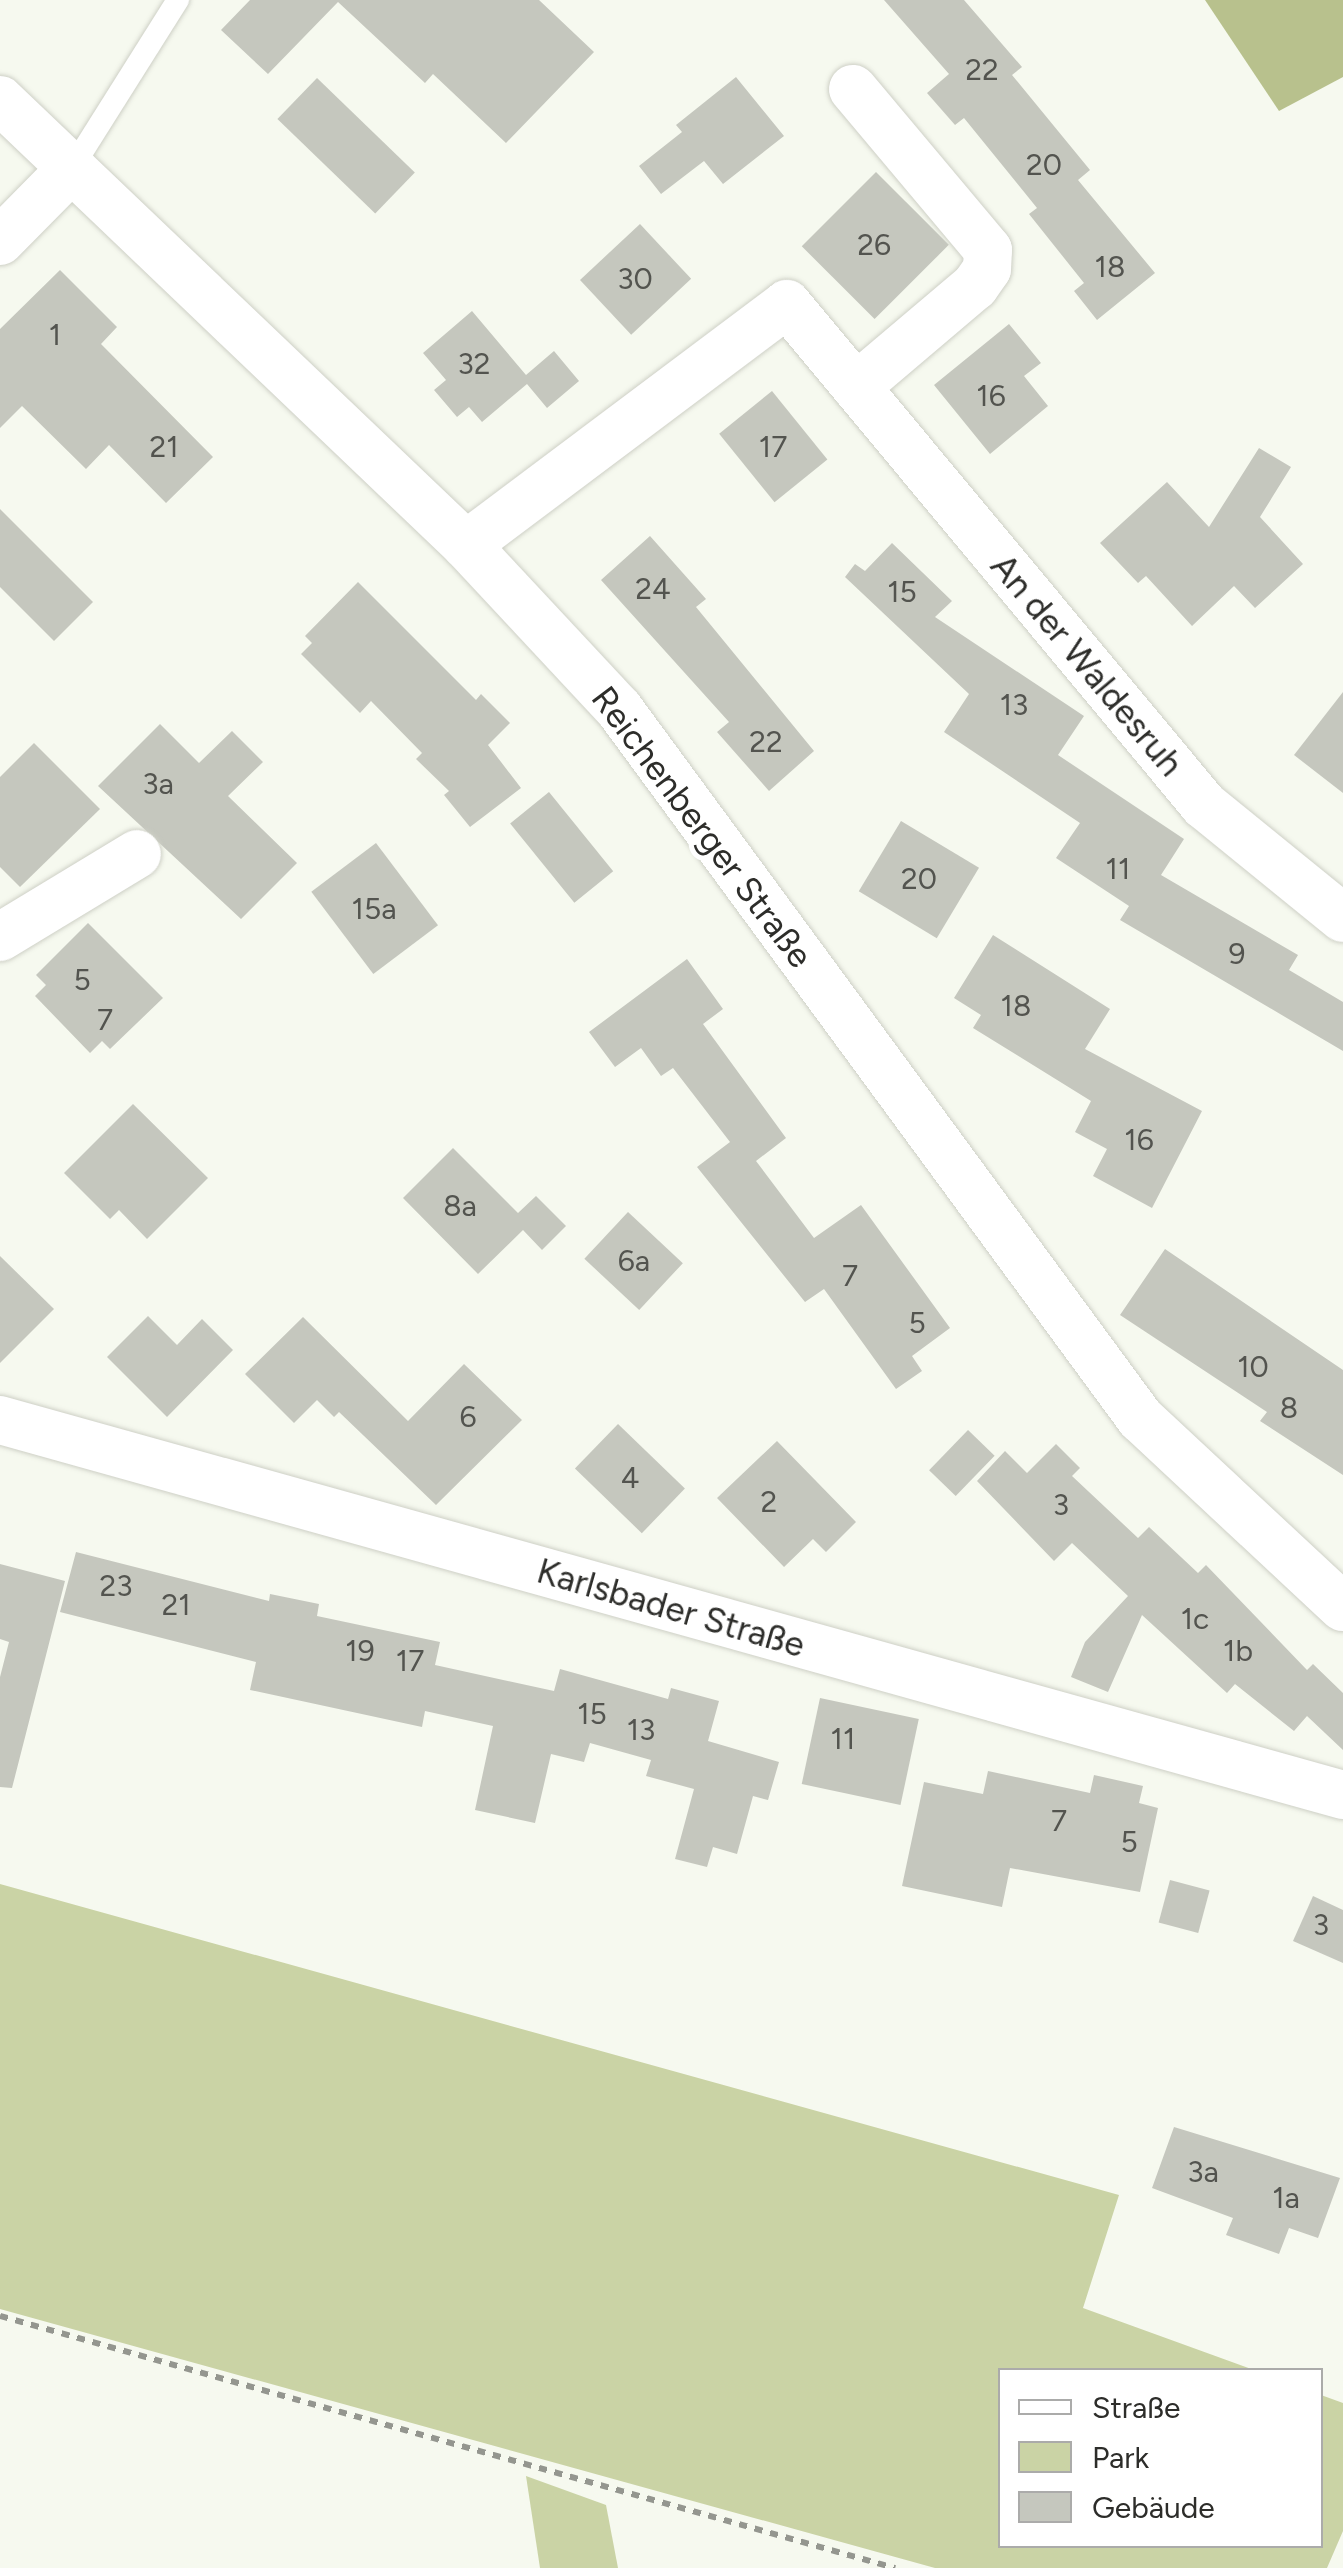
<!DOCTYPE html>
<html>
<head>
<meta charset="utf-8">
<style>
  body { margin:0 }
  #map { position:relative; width:1343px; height:2568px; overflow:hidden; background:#f6f9ef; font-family:Figtree,sans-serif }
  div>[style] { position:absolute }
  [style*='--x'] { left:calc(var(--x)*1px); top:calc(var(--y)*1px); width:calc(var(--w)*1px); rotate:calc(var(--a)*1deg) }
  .green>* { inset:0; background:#cad3a5 }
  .forest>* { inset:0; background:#b8c18d }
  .building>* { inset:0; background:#c5c7be; transform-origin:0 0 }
  .path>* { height:6px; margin-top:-3px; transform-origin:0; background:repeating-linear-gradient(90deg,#94968f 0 8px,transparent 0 16px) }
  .roads { filter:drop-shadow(0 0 2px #ced0c6) drop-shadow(0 0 2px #ced0c6) }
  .lane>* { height:22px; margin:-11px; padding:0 11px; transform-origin:11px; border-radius:11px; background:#fff }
  .street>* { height:48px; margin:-24px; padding:0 24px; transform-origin:24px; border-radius:24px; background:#fff }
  span { translate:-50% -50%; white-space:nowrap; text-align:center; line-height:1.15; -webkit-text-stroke:10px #fff; paint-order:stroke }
  .number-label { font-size:30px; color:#53544f }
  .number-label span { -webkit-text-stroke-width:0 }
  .street-label { font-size:35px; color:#2d2d2a }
  .legend { position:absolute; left:998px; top:2368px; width:325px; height:180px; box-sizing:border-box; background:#fff; border:2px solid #ababaa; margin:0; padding:12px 18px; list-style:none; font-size:30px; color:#2d2d2a }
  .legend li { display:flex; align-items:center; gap:20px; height:50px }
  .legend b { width:50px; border:2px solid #ababaa }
</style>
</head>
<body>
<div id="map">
  <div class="green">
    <i style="clip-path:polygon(0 1884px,1119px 2195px,1083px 2308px,1254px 2370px,1001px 2370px,1001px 2546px,1320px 2546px,1321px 2395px,1343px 2403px,1343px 2531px,1327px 2568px,935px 2568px,0 2309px)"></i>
    <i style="clip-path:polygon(526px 2476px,606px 2505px,618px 2568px,540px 2568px)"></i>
  </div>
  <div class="forest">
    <i style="clip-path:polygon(1205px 0,1343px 0,1343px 77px,1279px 111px)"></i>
  </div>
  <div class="building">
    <i style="clip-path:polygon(250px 0,539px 0,594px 52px,506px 143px,433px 74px,425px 83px,338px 2px,268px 74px,221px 30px)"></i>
    <i style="clip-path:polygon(884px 0,964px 0,1022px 67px,1012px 75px,1090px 170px,1078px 180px,1155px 273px,1097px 320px,1074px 291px,1084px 283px,1029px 214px,1037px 208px,964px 118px,955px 125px,927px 93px,949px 74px)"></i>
    <i style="clip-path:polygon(736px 77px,784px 136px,723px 184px,704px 161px,661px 194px,639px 166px,682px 132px,676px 125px)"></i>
    <i style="left:317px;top:78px;width:136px;height:57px;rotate:44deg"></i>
    <i style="left:876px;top:172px;width:103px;height:105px;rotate:45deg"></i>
    <i style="left:640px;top:224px;width:75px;height:82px;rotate:47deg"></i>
    <i style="clip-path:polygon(60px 270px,117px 327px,101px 344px,213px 457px,166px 503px,109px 445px,86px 469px,22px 406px,0 428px,0 329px)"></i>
    <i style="clip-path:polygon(472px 311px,526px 375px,554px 351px,579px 381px,547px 408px,527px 384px,482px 422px,469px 407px,457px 417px,434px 390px,446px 380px,423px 353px)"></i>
    <i style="clip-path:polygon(1009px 324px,1041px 363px,1024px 376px,1048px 406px,990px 454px,934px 385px)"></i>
    <i style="left:772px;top:391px;width:88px;height:68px;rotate:51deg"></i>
    <i style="clip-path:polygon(1259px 448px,1291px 467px,1260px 517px,1303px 564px,1255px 608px,1234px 586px,1192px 626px,1146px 576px,1138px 583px,1100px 543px,1167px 482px,1209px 527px)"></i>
    <i style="clip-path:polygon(0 509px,93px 602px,54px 641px,0 587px)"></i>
    <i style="clip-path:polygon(650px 536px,706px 599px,696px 607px,814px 751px,769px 791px,717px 732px,729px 722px,601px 580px)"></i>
    <i style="clip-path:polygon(892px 543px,952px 601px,935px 617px,1084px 716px,1058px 755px,1184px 839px,1161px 875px,1298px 955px,1289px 970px,1343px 1002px,1343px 1051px,1120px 920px,1129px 906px,1056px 858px,1080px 823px,944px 732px,969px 694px,845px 577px,855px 564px,865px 571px)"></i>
    <i style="clip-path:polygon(358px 582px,476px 700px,481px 694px,510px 723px,488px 745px,521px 788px,470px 827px,444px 795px,449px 791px,416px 759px,422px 753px,371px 701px,360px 713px,301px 654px,312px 643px,305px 636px)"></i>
    <i style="clip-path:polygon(1343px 692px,1343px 793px,1294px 755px)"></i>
    <i style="clip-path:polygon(160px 724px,199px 763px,232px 731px,263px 762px,228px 796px,297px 863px,241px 919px,98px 786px)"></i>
    <i style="clip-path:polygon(34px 743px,100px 809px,20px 887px,0 867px,0 777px)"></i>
    <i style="left:549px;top:792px;width:102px;height:50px;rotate:51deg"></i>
    <i style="left:901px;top:821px;width:91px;height:82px;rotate:31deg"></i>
    <i style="left:376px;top:843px;width:103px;height:81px;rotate:53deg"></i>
    <i style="clip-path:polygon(88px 923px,163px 998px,110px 1049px,102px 1041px,90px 1053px,35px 996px,46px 985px,36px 975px)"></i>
    <i style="clip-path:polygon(993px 935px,1110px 1009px,1085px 1049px,1202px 1111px,1152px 1208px,1093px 1176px,1107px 1149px,1075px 1132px,1091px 1101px,973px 1028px,981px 1015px,954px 998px)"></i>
    <i style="clip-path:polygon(687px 959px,723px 1009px,703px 1024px,786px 1138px,756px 1161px,814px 1238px,861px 1205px,950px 1328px,912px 1356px,922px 1371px,896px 1389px,824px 1289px,805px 1302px,697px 1167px,730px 1142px,673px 1068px,661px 1076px,641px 1048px,615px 1067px,589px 1032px)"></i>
    <i style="clip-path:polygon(133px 1104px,208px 1178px,147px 1239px,119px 1210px,110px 1219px,64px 1173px)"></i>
    <i style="clip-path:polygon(453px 1148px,518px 1213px,536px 1196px,566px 1226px,542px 1250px,523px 1230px,478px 1274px,403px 1198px)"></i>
    <i style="left:628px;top:1212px;width:75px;height:64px;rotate:43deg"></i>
    <i style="clip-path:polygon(1165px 1249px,1343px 1370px,1343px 1475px,1260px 1421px,1267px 1412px,1120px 1315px)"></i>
    <i style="clip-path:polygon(0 1256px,54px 1309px,0 1363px)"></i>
    <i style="clip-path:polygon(148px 1316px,177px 1345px,202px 1319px,233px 1350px,167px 1417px,107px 1357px)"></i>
    <i style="clip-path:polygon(303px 1317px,408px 1421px,464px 1364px,522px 1420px,436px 1505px,339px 1412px,334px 1417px,317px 1400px,294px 1423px,245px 1374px)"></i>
    <i style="left:618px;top:1424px;width:93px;height:62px;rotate:44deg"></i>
    <i style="left:968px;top:1430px;width:37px;height:56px;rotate:44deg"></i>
    <i style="clip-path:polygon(777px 1441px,856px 1522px,826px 1552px,813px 1539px,784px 1567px,717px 1498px)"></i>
    <i style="clip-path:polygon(1056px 1444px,1080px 1468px,1072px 1476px,1138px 1538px,1149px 1527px,1198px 1573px,1206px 1565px,1307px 1670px,1313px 1664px,1343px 1693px,1343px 1750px,1307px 1716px,1294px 1731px,1235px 1684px,1227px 1693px,1142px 1615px,1108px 1692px,1071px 1677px,1085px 1642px,1128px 1596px,1072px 1543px,1054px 1561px,977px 1481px,1005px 1451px,1027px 1473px)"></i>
    <i style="clip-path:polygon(76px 1552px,269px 1601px,270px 1594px,319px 1604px,317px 1616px,440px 1642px,435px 1665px,554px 1691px,560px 1669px,668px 1699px,671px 1688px,719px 1701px,708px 1741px,779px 1762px,768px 1800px,753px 1796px,737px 1854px,713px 1847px,707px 1867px,675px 1859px,694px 1789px,646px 1776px,651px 1760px,590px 1743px,584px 1762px,551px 1754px,535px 1823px,475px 1810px,493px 1726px,425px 1711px,422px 1727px,250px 1690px,256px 1662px,60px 1612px)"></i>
    <i style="clip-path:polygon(0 1564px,65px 1581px,12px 1788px,0 1787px,0 1677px,9px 1642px,0 1639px)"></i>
    <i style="left:820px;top:1698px;width:101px;height:88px;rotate:12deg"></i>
    <i style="clip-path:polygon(988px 1771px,1090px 1793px,1094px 1775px,1143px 1786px,1139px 1803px,1158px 1808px,1140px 1892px,1010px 1868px,1002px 1907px,902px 1886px,924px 1782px,983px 1794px)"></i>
    <i style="left:1170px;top:1880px;width:41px;height:44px;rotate:15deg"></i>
    <i style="clip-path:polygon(1313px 1896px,1343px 1910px,1343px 1963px,1293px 1941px)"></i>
    <i style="clip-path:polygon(1174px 2127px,1340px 2178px,1318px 2238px,1289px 2228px,1279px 2254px,1226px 2235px,1233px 2218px,1152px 2188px)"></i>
  </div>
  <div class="path">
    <i style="--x:0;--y:2316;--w:930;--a:15.73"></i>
  </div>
  <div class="roads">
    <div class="lane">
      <i style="--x:72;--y:168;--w:199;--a:-57.8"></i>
    </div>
    <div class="street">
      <i style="--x:853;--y:89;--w:210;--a:50"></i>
      <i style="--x:988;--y:250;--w:19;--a:93"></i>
      <i style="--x:987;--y:269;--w:21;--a:125"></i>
      <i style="--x:975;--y:286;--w:156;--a:139.7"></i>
      <i style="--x:0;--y:100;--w:644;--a:43.68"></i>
      <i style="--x:466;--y:545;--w:224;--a:47"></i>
      <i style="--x:619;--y:709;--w:880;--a:53.69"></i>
      <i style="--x:1140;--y:1418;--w:277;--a:43"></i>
      <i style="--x:0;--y:241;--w:103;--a:-45.4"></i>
      <i style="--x:466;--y:545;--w:401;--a:-36.9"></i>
      <i style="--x:787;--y:304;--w:652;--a:50.23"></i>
      <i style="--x:1204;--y:805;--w:179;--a:39.1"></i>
      <i style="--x:0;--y:937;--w:160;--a:-31.2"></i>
      <i style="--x:0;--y:1420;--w:1394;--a:15.6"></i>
    </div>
  </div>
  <div class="number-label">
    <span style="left:982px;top:70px">22</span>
    <span style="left:1044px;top:165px">20</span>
    <span style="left:874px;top:245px">26</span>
    <span style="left:1110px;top:267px">18</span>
    <span style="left:635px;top:279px">30</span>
    <span style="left:55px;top:335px">1</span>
    <span style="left:474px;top:364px">32</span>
    <span style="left:991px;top:396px">16</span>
    <span style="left:164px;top:447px">21</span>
    <span style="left:773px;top:447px">17</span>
    <span style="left:653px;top:589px">24</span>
    <span style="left:902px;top:592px">15</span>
    <span style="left:1014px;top:705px">13</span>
    <span style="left:766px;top:742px">22</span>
    <span style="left:158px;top:784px">3a</span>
    <span style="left:1118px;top:869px">11</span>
    <span style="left:919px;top:879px">20</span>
    <span style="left:374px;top:909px">15a</span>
    <span style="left:1237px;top:954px">9</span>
    <span style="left:82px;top:980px">5</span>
    <span style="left:1016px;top:1006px">18</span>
    <span style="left:105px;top:1020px">7</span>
    <span style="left:1139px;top:1140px">16</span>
    <span style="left:460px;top:1206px">8a</span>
    <span style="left:634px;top:1261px">6a</span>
    <span style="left:850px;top:1276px">7</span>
    <span style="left:917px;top:1323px">5</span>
    <span style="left:1253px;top:1367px">10</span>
    <span style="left:1289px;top:1408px">8</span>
    <span style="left:468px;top:1417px">6</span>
    <span style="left:630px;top:1478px">4</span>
    <span style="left:769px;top:1502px">2</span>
    <span style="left:1061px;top:1505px">3</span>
    <span style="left:116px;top:1586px">23</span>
    <span style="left:176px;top:1605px">21</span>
    <span style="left:1195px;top:1619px">1c</span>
    <span style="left:360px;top:1651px">19</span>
    <span style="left:1238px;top:1651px">1b</span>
    <span style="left:410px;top:1661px">17</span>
    <span style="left:592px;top:1714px">15</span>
    <span style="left:641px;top:1730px">13</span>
    <span style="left:843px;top:1739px">11</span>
    <span style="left:1059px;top:1821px">7</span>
    <span style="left:1129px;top:1842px">5</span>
    <span style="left:1321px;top:1925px">3</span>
    <span style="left:1203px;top:2172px">3a</span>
    <span style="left:1286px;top:2198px">1a</span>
  </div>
  <div class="street-label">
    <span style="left:1087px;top:665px;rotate:50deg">An der Waldesruh</span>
    <span style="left:702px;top:827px;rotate:53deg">Reichenberger Straße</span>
    <span style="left:671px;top:1608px;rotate:16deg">Karlsbader Straße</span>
  </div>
  <ul class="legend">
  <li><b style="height:12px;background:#fff"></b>Straße</li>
  <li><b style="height:28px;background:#cad3a5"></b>Park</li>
  <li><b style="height:28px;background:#c5c7be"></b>Gebäude</li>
  </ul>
</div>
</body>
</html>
